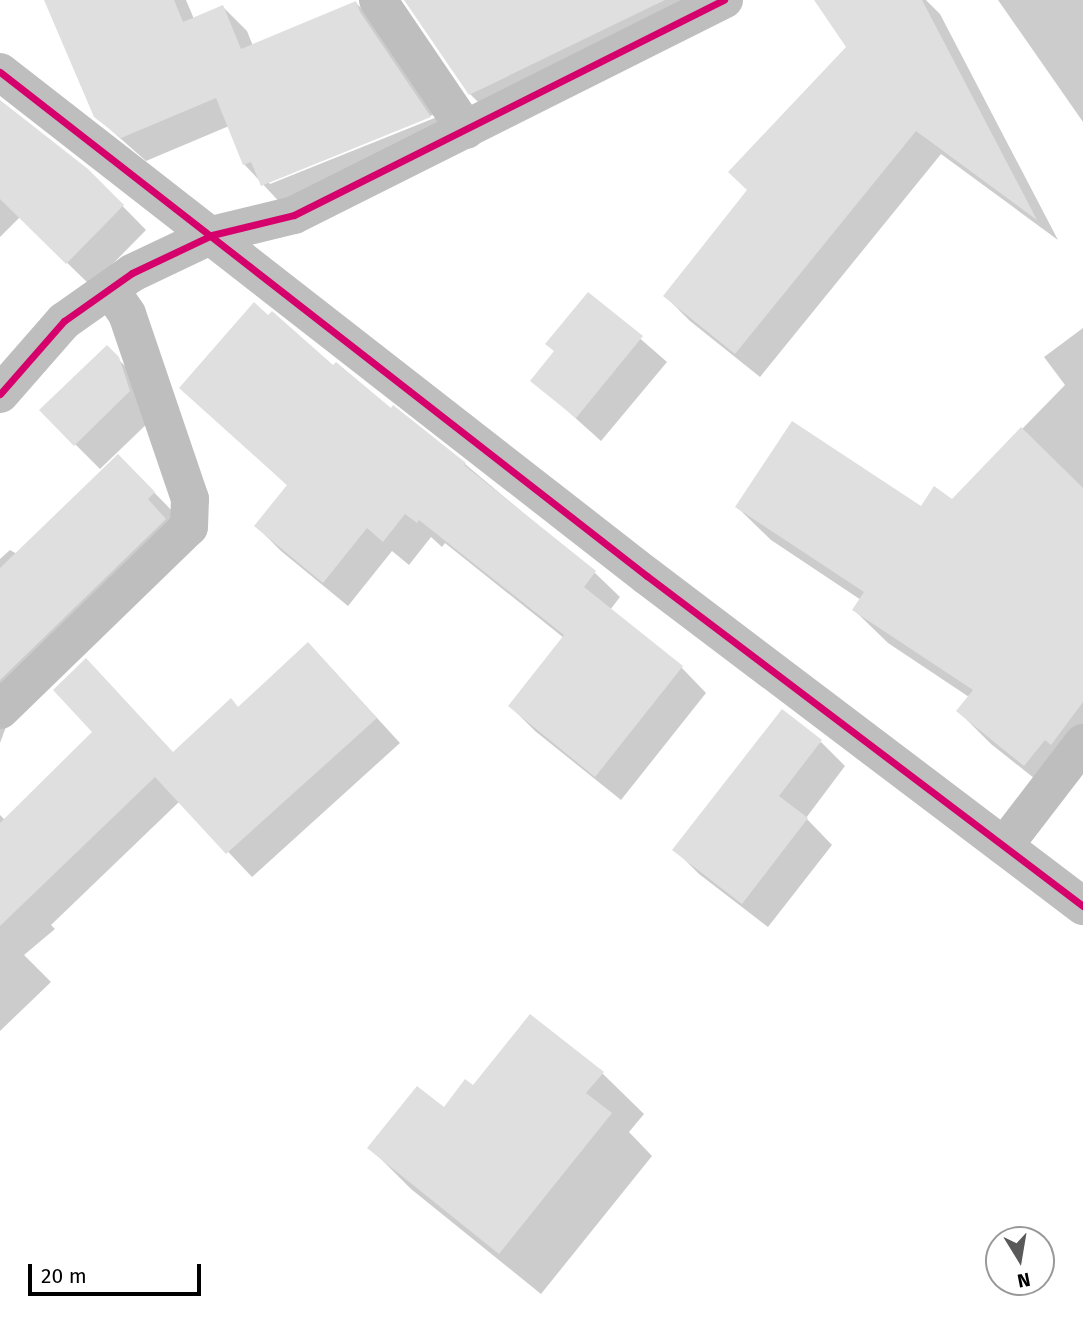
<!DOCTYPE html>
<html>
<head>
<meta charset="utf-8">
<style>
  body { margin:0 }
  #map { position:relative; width:1083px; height:1324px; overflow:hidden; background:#fff; font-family:"Fira Sans",sans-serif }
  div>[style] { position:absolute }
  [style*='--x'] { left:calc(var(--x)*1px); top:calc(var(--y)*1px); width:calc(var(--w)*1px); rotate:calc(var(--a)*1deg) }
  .shadow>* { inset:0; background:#0003 }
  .building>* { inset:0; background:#dfdfdf }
  .minor>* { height:38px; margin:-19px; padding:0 19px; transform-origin:19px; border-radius:19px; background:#bebebe }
  .cycleway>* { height:7px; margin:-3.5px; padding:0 3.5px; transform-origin:3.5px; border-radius:3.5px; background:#d6006c }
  span { translate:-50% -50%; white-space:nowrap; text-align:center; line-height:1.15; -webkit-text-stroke:6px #fff; paint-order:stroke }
  .north { position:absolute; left:985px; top:1226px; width:70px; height:70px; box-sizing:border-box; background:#fff; border:2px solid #999; border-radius:50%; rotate:169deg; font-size:19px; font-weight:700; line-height:28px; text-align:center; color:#000 }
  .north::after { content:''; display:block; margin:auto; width:24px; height:32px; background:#595959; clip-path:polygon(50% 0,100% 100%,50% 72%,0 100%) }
  .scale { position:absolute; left:28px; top:1264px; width:173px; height:32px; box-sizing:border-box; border:4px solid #000; border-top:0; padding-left:9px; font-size:21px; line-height:24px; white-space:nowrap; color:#000; -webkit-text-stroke:5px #fff; paint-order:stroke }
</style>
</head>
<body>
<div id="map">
  <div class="shadow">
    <i style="clip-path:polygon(63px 0,186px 0,194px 19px,223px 7px,247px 31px,253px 46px,356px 3px,380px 27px,435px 114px,268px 181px,270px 184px,437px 117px,454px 142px,286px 209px,244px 164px,229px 126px,146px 161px,95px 116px)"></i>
    <i style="clip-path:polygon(406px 0,711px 0,494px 118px,470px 94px)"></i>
    <i style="clip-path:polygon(816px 0,926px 0,940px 14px,1058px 240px,941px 154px,760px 377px,690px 321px,665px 296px,749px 190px,849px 47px)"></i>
    <i style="clip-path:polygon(998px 0,1083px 0,1083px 122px)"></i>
    <i style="clip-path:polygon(0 111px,100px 183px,146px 230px,91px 286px,20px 217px,0 237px)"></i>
    <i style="clip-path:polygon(589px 294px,667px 362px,601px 441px,533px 380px,556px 352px)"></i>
    <i style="clip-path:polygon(1083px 328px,1083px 767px,1059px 798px,991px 744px,958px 711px,969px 697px,888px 643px,854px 610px,861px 600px,771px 540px,737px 507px,921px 508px,952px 501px,1065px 385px,1044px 357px)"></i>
    <i style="clip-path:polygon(107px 348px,143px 384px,154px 417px,100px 469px,41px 410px)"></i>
    <i style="clip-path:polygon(333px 368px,465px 464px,595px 573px,620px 597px,610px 610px,682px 668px,706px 693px,621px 800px,535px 731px,510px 706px,564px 638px,445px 543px,442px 547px,431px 537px,409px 565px,392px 551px,348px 606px,281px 551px,256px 526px,288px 486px,181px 388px)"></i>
    <i style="clip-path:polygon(143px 481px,178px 517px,9px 719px,0 743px,0 559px,10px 550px,17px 554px)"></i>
    <i style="clip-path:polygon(332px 669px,400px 743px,252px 877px,180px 801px,51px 925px,55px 929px,24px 955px,51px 982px,0 1031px,0 815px,5px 820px,174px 753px,239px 709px)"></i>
    <i style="clip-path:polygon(821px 742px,845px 766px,806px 818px,832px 845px,768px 927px,699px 874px,675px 850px)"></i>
    <i style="clip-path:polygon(602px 1073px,644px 1114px,629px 1132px,652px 1156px,541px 1294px,411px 1189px,370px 1148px,444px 1109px)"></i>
  </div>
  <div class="building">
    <i style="clip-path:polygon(44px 0,174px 0,183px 22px,223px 5px,241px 49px,356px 1px,360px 12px,431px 117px,261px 186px,251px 162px,243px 165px,216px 98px,121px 138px,94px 117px)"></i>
    <i style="clip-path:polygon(404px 0,665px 0,469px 95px)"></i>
    <i style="clip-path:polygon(814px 0,922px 0,1037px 220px,916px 131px,735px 354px,663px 296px,747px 190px,728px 172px,846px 47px)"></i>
    <i style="clip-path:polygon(0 100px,88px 169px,124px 205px,66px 264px,0 199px)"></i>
    <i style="clip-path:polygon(588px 292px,643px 336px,576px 418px,530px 381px,554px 351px,545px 344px)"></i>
    <i style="clip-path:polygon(254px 302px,268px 315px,272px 311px,333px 365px,336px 362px,391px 408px,393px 405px,466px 463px,464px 465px,596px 571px,584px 587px,683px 666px,595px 777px,508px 706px,564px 635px,419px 520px,417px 523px,405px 514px,383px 542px,367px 528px,323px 583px,254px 526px,287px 485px,179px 388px)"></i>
    <i style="clip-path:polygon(107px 345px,119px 357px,130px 391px,74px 446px,39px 410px)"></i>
    <i style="clip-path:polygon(792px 421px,921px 506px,934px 486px,952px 499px,1021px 427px,1083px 488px,1083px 702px,1051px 745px,1045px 740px,1024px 766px,956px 711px,973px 690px,852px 610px,864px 592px,735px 507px)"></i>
    <i style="clip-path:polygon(118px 454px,155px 492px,148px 499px,166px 519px,0 680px,0 568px)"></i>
    <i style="clip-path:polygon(308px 642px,377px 718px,226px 854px,155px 777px,0 926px,0 823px,92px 732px,53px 690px,86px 658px,173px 752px,231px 698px,238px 707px)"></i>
    <i style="clip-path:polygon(782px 709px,822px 740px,779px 796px,808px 818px,742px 904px,672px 850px)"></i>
    <i style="clip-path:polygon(530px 1014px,604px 1072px,586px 1093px,612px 1113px,499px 1254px,367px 1148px,417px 1086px,444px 1107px,465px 1079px,473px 1085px)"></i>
  </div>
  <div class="minor">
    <i style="--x:378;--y:0;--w:157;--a:55.9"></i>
    <i style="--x:0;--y:72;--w:820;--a:37.92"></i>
    <i style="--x:647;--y:576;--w:547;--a:37.12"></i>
    <i style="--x:0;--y:394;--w:97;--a:-48.8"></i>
    <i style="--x:64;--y:321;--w:83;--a:-35.2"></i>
    <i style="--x:132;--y:273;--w:89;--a:-25.4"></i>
    <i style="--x:212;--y:235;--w:84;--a:-13.7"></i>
    <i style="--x:294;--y:215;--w:481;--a:-26.6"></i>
    <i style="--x:0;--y:710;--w:263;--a:-44.1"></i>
    <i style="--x:189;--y:527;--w:28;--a:-88"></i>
    <i style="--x:190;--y:499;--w:195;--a:-108.8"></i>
    <i style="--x:127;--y:314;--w:30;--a:-124"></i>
    <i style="--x:1004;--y:846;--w:130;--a:-52.5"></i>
  </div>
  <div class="cycleway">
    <i style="--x:0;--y:72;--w:820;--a:37.92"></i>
    <i style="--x:647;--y:576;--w:547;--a:37.12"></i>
    <i style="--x:0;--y:394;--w:97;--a:-48.8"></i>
    <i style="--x:64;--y:321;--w:83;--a:-35.2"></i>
    <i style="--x:132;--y:273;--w:89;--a:-25.4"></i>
    <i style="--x:212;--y:235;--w:84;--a:-13.7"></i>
    <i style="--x:294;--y:215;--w:481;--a:-26.6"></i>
  </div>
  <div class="north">N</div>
  <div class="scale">20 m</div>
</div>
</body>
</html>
